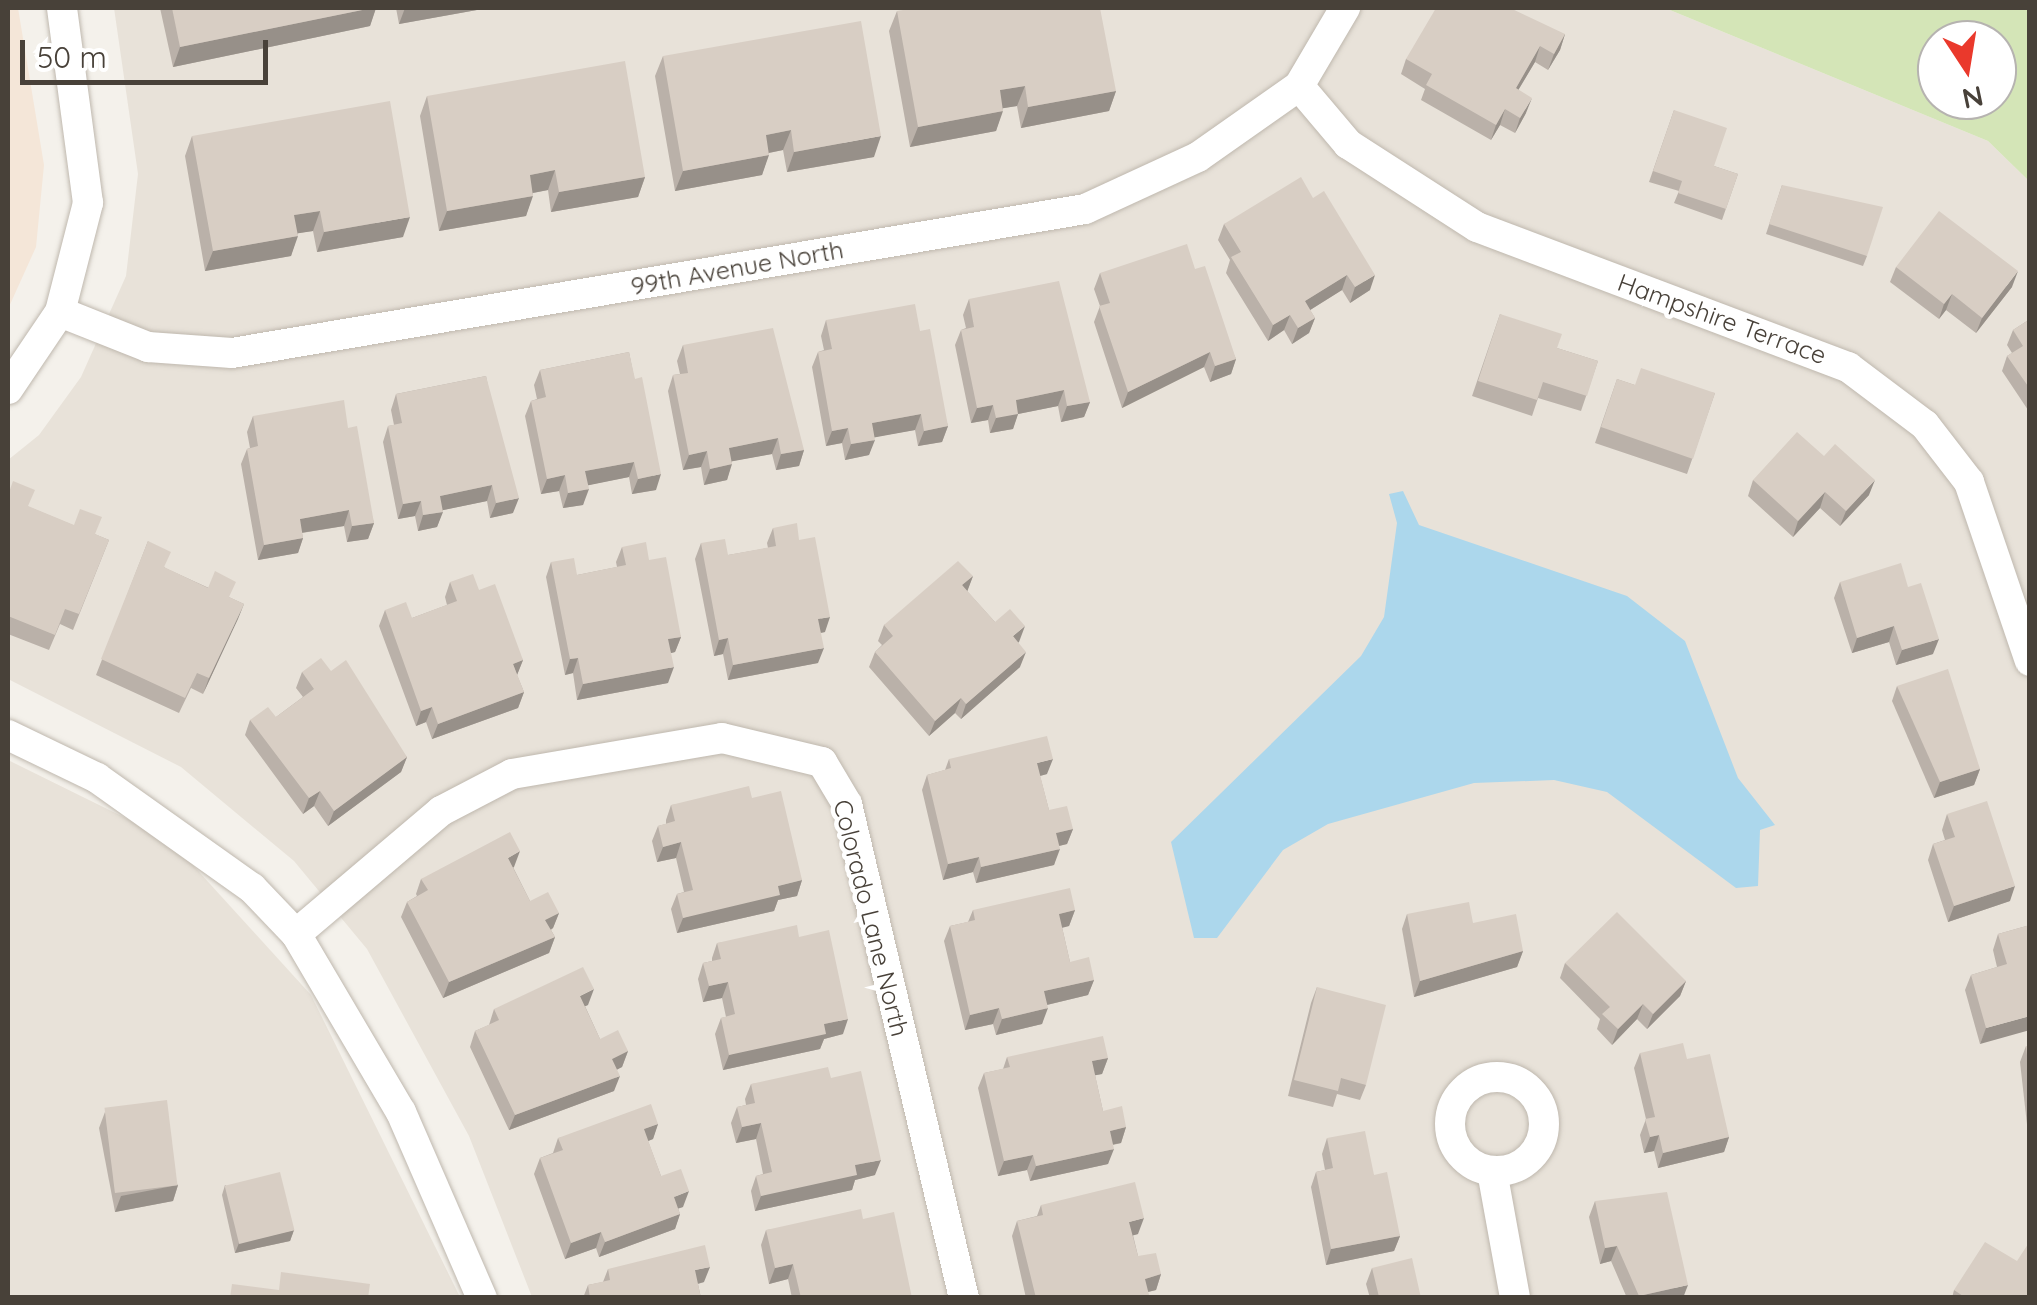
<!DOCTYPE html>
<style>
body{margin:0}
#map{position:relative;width:2037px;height:1305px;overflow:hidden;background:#f4f1eb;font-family:Quicksand,sans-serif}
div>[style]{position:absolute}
.residential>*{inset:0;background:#e8e2d9}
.commercial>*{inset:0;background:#f4e6d8}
.green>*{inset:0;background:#d4e5b7}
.water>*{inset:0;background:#acd7ec}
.roads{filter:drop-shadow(0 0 2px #bfb8ae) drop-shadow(0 0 2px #bfb8ae)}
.street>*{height:30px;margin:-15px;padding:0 15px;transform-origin:15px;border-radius:15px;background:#fff}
.street>.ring{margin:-15px;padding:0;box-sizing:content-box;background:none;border:30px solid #fff;border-radius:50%}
.wall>*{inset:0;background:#bab1a9}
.shaded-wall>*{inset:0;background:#979089}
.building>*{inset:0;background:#d8cec4;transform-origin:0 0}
span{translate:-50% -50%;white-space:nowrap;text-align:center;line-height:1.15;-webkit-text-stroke:9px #fff;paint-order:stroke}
.street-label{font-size:25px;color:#484139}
.frame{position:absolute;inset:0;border:10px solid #484139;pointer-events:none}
.north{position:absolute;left:1917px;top:20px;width:100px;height:100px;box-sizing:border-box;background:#fff;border:2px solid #b6b3b0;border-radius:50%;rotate:168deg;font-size:28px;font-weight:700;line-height:40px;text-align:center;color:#484139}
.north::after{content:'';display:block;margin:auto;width:35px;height:45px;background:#ea392c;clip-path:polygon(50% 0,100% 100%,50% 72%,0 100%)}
.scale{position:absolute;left:20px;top:40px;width:248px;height:45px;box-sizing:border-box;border:5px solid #484139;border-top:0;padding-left:12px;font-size:30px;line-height:35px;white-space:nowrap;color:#484139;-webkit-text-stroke:8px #fff;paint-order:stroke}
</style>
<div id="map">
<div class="residential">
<i style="clip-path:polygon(114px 8px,1665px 8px,1988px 141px,2029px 181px,2029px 1297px,532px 1297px,469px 1136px,367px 949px,294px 861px,181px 767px,8px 679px,8px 460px,39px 435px,81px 377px,126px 276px,138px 174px)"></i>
<i style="clip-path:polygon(8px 760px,170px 840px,311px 995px,460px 1297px,8px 1297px)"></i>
</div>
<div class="commercial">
<i style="clip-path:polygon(8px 8px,18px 8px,44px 165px,36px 247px,8px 309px)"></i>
</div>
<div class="green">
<i style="clip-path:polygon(evenodd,1665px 8px,2029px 8px,2029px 181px,1988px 141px,1665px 8px,1937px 40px,1997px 40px,1997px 100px,1937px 100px,1937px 40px)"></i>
</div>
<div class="water">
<i style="clip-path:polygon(1403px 491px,1419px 525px,1627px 596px,1685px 641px,1738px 778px,1775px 825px,1760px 830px,1758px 886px,1736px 888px,1607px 792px,1554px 780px,1474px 783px,1328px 824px,1283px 850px,1217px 938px,1194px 938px,1171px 842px,1361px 656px,1384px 617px,1397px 523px,1389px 494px)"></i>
</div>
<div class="roads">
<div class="street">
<i style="left:1299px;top:86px;width:76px;rotate:49.8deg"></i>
<i style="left:1348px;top:144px;width:153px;rotate:32.8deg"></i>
<i style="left:1477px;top:227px;width:397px;rotate:20.7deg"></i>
<i style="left:1848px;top:367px;width:96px;rotate:37deg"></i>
<i style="left:1925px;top:425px;width:72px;rotate:52.3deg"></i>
<i style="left:1969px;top:482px;width:189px;rotate:71.2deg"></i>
<i style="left:60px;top:312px;width:95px;rotate:21.7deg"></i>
<i style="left:148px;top:347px;width:84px;rotate:4.1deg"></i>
<i style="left:232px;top:353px;width:865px;rotate:-9.58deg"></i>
<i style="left:1085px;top:209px;width:124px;rotate:-24.7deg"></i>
<i style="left:1198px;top:157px;width:123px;rotate:-35.1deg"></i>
<i style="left:1299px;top:86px;width:91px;rotate:-59.5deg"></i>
<i style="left:8px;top:389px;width:93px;rotate:-56deg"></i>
<i style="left:60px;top:312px;width:113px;rotate:-75.6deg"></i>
<i style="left:88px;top:203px;width:197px;rotate:-97.6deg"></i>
<i style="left:8px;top:735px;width:99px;rotate:25.8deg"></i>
<i style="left:97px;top:778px;width:190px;rotate:35.4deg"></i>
<i style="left:252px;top:888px;width:64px;rotate:46.3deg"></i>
<i style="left:296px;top:934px;width:207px;rotate:59.5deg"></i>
<i style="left:401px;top:1112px;width:203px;rotate:66.5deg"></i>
<i style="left:296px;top:934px;width:190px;rotate:-40.3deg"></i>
<i style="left:441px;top:811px;width:80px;rotate:-27.5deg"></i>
<i style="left:512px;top:774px;width:213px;rotate:-9.7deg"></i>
<i style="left:722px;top:738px;width:103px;rotate:13.5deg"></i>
<i style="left:822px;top:762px;width:49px;rotate:59.2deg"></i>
<i style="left:847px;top:804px;width:508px;rotate:76.68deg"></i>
<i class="ring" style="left:1450px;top:1077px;width:64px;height:64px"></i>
<i style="left:1492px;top:1171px;width:129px;rotate:79.7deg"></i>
</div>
</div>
<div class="wall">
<i style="clip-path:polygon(160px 8px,376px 8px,370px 26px,173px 67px)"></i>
<i style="clip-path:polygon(396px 8px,488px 8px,399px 24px)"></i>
<i style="clip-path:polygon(897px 11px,1116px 91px,1109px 111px,1021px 128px,1017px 106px,1003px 108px,996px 131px,910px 147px,889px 31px)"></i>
<i style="clip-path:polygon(1565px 34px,1560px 50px,1548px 70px,1535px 62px,1518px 90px,1526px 113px,1515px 133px,1500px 125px,1491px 140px,1421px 100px,1425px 89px,1401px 74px,1406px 59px)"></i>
<i style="clip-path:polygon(663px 56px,874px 157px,787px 172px,783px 150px,769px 153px,762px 175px,675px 191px,655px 76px)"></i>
<i style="clip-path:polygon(427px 96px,645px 177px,638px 197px,551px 212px,548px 190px,533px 193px,526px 216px,439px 231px,420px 116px)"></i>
<i style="clip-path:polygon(1674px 110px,1714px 166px,1738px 174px,1722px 220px,1674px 203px,1679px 191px,1649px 182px)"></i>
<i style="clip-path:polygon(192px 136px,403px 237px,317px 252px,313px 231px,298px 233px,291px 256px,205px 271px,185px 156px)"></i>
<i style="clip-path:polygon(1782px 185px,1867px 256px,1863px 266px,1766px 234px)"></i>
<i style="clip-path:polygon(1313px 198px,1370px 290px,1350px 303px,1342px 290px,1310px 310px,1315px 318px,1309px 333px,1292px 344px,1284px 330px,1268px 341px,1226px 273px,1230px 260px,1218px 240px,1224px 224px)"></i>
<i style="clip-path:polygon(1896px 267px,2012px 287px,1976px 333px,1946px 310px,1939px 319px,1890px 282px)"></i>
<i style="clip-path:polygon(1195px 269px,1236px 359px,1231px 374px,1210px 382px,1204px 367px,1122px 408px,1094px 322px,1100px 306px,1094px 289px,1100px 273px)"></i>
<i style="clip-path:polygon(969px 299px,1090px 402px,1084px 417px,1061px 422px,1058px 406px,1018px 414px,1013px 429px,990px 433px,988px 420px,971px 423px,955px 345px,961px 330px,966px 328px,963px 315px)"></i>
<i style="clip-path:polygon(1500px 314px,1557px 348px,1598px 361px,1581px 411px,1538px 398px,1532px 416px,1472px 396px)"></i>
<i style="clip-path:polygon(2030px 319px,2030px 413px,2002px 371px,2007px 356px,2012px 353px,2007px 345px,2013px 330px)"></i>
<i style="clip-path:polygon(826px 320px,920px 331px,948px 426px,942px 442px,918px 446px,915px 430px,874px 437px,869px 455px,845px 460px,842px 443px,826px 446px,812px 367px,818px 352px,824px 350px,821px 336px)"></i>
<i style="clip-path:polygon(683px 345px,804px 450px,799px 466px,776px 470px,772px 454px,732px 461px,727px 480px,704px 485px,701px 467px,683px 470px,668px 391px,673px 375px,680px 374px,677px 361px)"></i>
<i style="clip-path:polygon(629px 352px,656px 490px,632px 494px,629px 477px,588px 485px,583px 505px,563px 508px,559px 491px,541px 494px,525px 416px,531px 401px,537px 399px,534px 385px,540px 370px)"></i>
<i style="clip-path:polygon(486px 376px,513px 513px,490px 518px,487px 501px,443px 510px,437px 527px,418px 531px,415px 516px,398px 519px,383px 442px,388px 426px,394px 425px,391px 410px,396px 394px)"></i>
<i style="clip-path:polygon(1617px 379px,1635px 385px,1715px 393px,1687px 474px,1595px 443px)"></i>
<i style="clip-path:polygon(253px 416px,348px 428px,374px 523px,368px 539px,347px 542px,344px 526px,302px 533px,303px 538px,298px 553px,258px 560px,241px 464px,247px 449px,250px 448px,247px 432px)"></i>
<i style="clip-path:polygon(1753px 480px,1869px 495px,1840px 526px,1820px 508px,1793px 537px,1748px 496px)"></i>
<i style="clip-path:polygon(8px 495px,29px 507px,109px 540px,73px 630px,60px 624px,49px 650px,8px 634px)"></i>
<i style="clip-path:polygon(773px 528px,799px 540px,825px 632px,821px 633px,818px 663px,728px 680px,723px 654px,714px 656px,695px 559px,701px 543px,728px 555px,768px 548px,767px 543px)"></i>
<i style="clip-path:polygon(148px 541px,165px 568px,244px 604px,203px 694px,191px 688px,179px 713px,96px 675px)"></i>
<i style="clip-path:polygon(622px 547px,649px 560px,681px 637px,675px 652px,671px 653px,668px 683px,577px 700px,573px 673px,565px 675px,546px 577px,551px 562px,577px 575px,617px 567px,616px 562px)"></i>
<i style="clip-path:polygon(973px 576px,967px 591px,995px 622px,1018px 643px,1020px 667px,961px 719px,955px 713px,929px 736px,869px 667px,875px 652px,882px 645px,878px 641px,884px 625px)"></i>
<i style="clip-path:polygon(450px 582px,479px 590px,523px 660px,517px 675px,524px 692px,518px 708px,432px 739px,426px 722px,416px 726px,379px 626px,385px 610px,412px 618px,447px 605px,445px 597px)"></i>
<i style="clip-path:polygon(1840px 582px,1908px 587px,1933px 654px,1896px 665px,1889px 642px,1852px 653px,1834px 598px)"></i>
<i style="clip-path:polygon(331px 671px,407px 757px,401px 772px,328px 826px,314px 806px,303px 814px,245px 735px,250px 720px,276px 717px,303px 697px,296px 688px,302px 672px)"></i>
<i style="clip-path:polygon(1897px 686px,1980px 769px,1974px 785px,1934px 798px,1892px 701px)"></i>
<i style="clip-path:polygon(949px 759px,1047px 774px,1040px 776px,1049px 810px,1073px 829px,1067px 844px,1059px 846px,1054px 865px,976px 883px,973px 872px,943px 880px,922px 790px,927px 775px,945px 770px)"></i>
<i style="clip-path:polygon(752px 798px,802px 880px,797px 896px,778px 900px,774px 911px,677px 933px,671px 909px,677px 894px,684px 892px,676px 858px,657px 862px,652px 841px,658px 826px,666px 824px,666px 820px,671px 805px)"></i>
<i style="clip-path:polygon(1947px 814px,2010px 901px,1948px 922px,1928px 860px,1933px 844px,1945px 840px,1942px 830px)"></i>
<i style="clip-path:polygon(513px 867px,530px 901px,559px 913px,553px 928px,551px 930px,555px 937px,549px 953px,443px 998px,401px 917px,407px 902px,417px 896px,416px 894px,421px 879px,514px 867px)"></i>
<i style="clip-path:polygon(973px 910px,1075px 910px,1069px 926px,1062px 927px,1070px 962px,1094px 980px,1088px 995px,1047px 1005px,1042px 1024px,996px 1035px,993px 1024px,965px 1030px,944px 941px,950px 926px,968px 922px)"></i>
<i style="clip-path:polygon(1407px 914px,1523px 951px,1517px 967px,1414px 997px,1402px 929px)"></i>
<i style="clip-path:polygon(2030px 925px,1980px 1044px,1965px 990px,1971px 975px,1997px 967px,1993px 950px,1998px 934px)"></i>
<i style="clip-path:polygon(799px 937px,843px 1034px,824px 1039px,820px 1049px,723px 1070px,715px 1034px,721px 1018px,726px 1017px,722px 998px,703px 1002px,698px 979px,703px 963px,712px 961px,712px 958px,717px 943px)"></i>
<i style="clip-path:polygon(1565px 963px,1686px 981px,1680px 996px,1647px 1029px,1637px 1019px,1612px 1045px,1597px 1029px,1600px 1019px,1560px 978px)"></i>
<i style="clip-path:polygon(1317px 987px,1366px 1085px,1360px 1100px,1337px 1094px,1333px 1107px,1288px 1096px,1311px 1003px)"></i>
<i style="clip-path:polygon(588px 1005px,585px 1006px,600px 1039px,628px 1051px,622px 1067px,617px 1069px,614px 1091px,509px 1130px,470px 1047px,475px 1031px,489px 1025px,494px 1009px)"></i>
<i style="clip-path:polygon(2026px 1046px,2030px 1046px,2030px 1151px,2020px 1062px)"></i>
<i style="clip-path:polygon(1640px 1053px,1687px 1059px,1729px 1137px,1724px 1152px,1658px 1168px,1654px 1151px,1644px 1153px,1640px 1135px,1646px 1119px,1634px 1068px)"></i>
<i style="clip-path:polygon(1007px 1057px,1108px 1058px,1102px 1074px,1095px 1075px,1103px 1111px,1126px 1127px,1121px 1143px,1113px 1145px,1108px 1164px,1030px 1181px,1027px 1170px,998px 1176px,978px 1088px,984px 1073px,1003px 1069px)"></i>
<i style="clip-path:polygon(831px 1078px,875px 1175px,855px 1180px,852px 1190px,755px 1211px,751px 1191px,756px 1176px,763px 1174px,756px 1139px,736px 1143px,731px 1123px,737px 1107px,746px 1105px,745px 1099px,751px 1084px)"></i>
<i style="clip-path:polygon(105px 1112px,178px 1185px,173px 1201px,115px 1212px,99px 1128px)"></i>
<i style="clip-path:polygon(658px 1124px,653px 1139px,648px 1141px,661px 1176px,683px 1207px,678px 1208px,680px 1214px,675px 1229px,599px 1257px,596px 1248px,565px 1259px,534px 1174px,540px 1158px,553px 1153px,558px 1138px)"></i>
<i style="clip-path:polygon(1327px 1138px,1374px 1175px,1400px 1236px,1394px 1251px,1326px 1265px,1311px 1187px,1316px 1172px,1325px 1170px,1322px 1154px)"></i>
<i style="clip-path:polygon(225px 1185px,294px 1230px,290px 1241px,235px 1253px,222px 1195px)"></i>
<i style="clip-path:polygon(1595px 1201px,1683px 1298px,1627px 1298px,1611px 1261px,1600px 1264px,1589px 1217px)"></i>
<i style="clip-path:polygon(1041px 1205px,1138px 1234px,1133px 1235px,1138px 1256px,1161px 1274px,1156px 1290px,1148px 1292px,1148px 1298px,1026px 1298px,1012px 1236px,1017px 1221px,1037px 1216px)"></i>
<i style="clip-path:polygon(863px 1219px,912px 1298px,792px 1298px,788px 1279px,769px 1284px,761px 1245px,766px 1230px)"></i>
<i style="clip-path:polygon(1372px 1268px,1421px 1298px,1370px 1298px,1366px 1284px)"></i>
<i style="clip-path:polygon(608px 1269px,704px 1282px,698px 1284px,701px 1298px,583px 1298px,588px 1285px,603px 1282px)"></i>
<i style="clip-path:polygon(1954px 1290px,2030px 1298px,1952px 1298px)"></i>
</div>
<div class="shaded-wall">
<i style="clip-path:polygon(372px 8px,376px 8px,370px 26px,173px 67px,180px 47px)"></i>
<i style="clip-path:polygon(405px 8px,488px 8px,399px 24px)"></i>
<i style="clip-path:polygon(1565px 34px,1560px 50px,1548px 70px,1554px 54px)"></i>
<i style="clip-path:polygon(1540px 46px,1535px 62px,1510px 104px,1516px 88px)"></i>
<i style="clip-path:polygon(1025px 86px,1017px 106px,992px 110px,1000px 90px)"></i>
<i style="clip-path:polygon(1116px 91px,1109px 111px,1021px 128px,1028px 107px)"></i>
<i style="clip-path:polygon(1532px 98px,1526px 113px,1515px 133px,1520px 118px)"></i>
<i style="clip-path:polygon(1505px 109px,1500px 125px,1491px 140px,1496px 125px)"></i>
<i style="clip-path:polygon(1003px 111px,996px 131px,910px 147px,918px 127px)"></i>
<i style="clip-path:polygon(791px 130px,783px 150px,758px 155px,766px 135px)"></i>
<i style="clip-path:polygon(881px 136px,874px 157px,787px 172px,794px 152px)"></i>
<i style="clip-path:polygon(769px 155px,762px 175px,675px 191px,683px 171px)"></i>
<i style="clip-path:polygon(555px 170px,548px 190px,522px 195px,530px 175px)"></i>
<i style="clip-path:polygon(645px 177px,638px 197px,551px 212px,559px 192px)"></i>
<i style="clip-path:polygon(533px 196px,526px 216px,439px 231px,447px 211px)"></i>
<i style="clip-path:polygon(320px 211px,313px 231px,287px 235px,294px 215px)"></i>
<i style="clip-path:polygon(410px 217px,403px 237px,317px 252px,324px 232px)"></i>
<i style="clip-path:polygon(298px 236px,291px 256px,205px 271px,213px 251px)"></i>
<i style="clip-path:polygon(2018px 271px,2012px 287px,1976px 333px,1982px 318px)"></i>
<i style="clip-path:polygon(1347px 275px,1342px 290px,1299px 317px,1305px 301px)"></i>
<i style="clip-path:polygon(1375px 275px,1370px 290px,1350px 303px,1355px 287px)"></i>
<i style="clip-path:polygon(1952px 294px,1946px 310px,1939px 319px,1944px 304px)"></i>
<i style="clip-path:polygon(1290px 315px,1284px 330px,1268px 341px,1273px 325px)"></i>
<i style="clip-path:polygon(1315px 318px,1309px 333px,1292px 344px,1298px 328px)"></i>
<i style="clip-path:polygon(1210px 352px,1204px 367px,1122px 408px,1128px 392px)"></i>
<i style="clip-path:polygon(1236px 359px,1231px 374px,1210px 382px,1215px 366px)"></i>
<i style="clip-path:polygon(1064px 390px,1058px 406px,1018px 414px,1013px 429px,990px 433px,996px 418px,1016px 400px)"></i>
<i style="clip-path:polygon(1090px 402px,1084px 417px,1061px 422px,1067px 406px)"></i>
<i style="clip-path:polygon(993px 405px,988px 420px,971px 423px,977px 408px)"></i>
<i style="clip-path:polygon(921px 414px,915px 430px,866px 439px,872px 423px)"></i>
<i style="clip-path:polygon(948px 426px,942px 442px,918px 446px,924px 431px)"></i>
<i style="clip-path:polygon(848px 428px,842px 443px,826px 446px,832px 431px)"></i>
<i style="clip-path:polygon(778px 438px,772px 454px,723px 463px,729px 448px)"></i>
<i style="clip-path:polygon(875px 440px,869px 455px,845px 460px,851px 444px)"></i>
<i style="clip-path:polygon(804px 450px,799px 466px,776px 470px,781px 454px)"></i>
<i style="clip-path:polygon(707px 451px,701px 467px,683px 470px,689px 455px)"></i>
<i style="clip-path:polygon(634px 462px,629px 477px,580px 487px,585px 471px)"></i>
<i style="clip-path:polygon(732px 464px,727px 480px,704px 485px,710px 469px)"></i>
<i style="clip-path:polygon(661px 474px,656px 490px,632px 494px,638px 479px)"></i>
<i style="clip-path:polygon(565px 475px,559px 491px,541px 494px,547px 479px)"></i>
<i style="clip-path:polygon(1875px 480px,1869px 495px,1840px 526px,1846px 511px)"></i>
<i style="clip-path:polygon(492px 485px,487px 501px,434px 512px,440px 496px)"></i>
<i style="clip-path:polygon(589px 489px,583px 505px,563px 508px,568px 493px)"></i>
<i style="clip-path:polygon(1825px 492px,1820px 508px,1793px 537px,1798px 521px)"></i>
<i style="clip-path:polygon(519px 498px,513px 513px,490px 518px,496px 503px)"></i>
<i style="clip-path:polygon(421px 501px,415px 516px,398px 519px,403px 504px)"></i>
<i style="clip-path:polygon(349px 510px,344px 526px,294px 534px,300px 519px)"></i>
<i style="clip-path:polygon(443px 512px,437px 527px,418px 531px,423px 515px)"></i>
<i style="clip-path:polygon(374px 523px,368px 539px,347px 542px,352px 526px)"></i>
<i style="clip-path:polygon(303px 538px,298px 553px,258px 560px,264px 545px)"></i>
<i style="clip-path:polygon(973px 576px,967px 592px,962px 585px)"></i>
<i style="clip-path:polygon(244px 604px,238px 619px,203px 694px,209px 678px)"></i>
<i style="clip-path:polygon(830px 617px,825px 632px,813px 634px,818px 619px)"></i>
<i style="clip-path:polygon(1025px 626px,1019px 642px,1007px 652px,1013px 636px)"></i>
<i style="clip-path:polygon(1894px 626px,1889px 642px,1852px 653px,1857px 638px)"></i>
<i style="clip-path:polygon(681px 637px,675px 652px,663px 655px,668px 639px)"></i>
<i style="clip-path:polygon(728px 638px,723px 654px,714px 656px,719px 640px)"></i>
<i style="clip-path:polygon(1939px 639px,1933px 654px,1896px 665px,1902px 650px)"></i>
<i style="clip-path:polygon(824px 648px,818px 663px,728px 680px,733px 665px)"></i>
<i style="clip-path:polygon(1026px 652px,1020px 667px,961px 719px,966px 704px)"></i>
<i style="clip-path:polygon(578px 658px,573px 673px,565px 675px,570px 659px)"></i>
<i style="clip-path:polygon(523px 660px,517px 675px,513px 664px)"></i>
<i style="clip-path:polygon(674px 667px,668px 683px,577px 700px,583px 684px)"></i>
<i style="clip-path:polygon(524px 692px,518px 708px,432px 739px,438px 724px)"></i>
<i style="clip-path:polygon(961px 698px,955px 713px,929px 736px,935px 721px)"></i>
<i style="clip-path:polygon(432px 707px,426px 722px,416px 726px,421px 711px)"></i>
<i style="clip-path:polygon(407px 757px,401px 772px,328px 826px,334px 811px)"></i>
<i style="clip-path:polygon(1053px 759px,1047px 774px,1032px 778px,1037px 763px)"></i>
<i style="clip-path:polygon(1980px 769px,1974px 785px,1934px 798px,1940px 782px)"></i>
<i style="clip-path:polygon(320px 791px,314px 806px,303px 814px,309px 798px)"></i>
<i style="clip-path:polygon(1073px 829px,1067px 844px,1050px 848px,1056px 833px)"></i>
<i style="clip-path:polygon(681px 842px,676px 858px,657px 862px,663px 847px)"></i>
<i style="clip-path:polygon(1060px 849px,1054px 865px,976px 883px,981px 867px)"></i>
<i style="clip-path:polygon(520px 851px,514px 867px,502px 873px,508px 858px)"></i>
<i style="clip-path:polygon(979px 857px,973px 872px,943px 880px,948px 864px)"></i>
<i style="clip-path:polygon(802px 880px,797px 896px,778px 900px,774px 911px,677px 933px,683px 918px,778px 886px)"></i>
<i style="clip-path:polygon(2015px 886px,2010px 901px,1948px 922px,1954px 906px)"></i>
<i style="clip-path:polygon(1075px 910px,1069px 926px,1054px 930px,1059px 914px)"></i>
<i style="clip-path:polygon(559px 913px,553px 928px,540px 935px,545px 920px)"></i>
<i style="clip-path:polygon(555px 937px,549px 953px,443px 998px,449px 982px)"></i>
<i style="clip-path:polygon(1523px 951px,1517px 967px,1414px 997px,1420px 981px)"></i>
<i style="clip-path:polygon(1094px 980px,1088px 995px,1038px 1007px,1044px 991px)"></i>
<i style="clip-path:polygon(1686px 981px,1680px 996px,1647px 1029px,1653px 1014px)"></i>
<i style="clip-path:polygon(728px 982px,722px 998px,703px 1002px,709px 986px)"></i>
<i style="clip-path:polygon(594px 989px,588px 1005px,574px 1011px,580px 996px)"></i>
<i style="clip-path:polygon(1643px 1004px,1637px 1019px,1612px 1045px,1618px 1029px)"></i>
<i style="clip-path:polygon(999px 1008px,993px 1024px,965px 1030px,970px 1015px)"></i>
<i style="clip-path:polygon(1048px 1008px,1042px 1024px,996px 1035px,1002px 1019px)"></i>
<i style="clip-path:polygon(2030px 1016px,2030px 1030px,1980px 1044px,1986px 1028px)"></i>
<i style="clip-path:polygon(848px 1019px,843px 1034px,824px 1039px,820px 1049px,723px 1070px,729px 1055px,824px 1024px)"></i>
<i style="clip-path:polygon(628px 1051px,622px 1067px,607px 1075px,612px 1059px)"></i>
<i style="clip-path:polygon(1108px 1058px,1102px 1074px,1086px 1077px,1092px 1061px)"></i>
<i style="clip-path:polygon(620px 1076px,614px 1091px,509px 1130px,515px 1115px)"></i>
<i style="clip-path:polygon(761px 1123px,756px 1139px,736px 1143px,742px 1127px)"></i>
<i style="clip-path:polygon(658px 1124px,653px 1139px,638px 1145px,644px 1129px)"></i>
<i style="clip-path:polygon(1126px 1127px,1121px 1143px,1104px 1146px,1110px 1131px)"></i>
<i style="clip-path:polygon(1659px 1135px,1654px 1151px,1644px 1153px,1650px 1137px)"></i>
<i style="clip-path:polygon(1729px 1137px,1724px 1152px,1658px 1168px,1663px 1153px)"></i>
<i style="clip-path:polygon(1114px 1149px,1108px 1164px,1030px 1181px,1036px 1166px)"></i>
<i style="clip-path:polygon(1033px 1155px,1027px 1170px,998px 1176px,1004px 1161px)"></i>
<i style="clip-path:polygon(881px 1160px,875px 1175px,855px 1180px,852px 1190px,755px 1211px,761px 1196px,855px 1165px)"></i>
<i style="clip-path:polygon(178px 1185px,173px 1201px,115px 1212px,121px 1196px)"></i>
<i style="clip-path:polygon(689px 1191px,683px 1207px,668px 1212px,674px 1197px)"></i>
<i style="clip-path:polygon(680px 1214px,675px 1229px,599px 1257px,605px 1242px)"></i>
<i style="clip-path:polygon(1144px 1218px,1138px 1234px,1124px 1238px,1129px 1222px)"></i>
<i style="clip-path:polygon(294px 1230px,290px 1241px,235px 1253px,239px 1243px)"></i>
<i style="clip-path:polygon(601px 1232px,596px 1248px,565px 1259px,571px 1243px)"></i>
<i style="clip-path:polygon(1400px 1236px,1394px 1251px,1326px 1265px,1331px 1249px)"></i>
<i style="clip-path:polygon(1617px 1246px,1611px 1261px,1600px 1264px,1605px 1248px)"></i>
<i style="clip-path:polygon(793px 1264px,788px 1279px,769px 1284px,775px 1268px)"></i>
<i style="clip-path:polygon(710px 1267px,704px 1282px,689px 1286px,695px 1270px)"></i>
<i style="clip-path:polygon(1161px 1274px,1156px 1290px,1139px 1294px,1145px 1279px)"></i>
<i style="clip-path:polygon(1688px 1285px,1683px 1298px,1639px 1298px,1639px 1296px)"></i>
</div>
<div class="building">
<i style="clip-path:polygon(172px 8px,372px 8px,180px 47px)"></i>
<i style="clip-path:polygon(915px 8px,1100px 8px,1116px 91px,1028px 107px,1025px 86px,1000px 90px,1003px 111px,918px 127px,897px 11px)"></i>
<i style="clip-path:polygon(1436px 8px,1510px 8px,1565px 34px,1554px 54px,1540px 46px,1516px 88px,1532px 98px,1520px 118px,1505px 109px,1496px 125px,1426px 85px,1432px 74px,1406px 59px)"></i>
<i style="clip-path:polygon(861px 21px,881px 136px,794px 152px,791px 130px,766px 135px,769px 155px,683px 171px,663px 56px)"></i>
<i style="clip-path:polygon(625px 61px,645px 177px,559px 192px,555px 170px,530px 175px,533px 196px,447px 211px,427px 96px)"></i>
<i style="clip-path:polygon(390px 101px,410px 217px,324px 232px,320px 211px,294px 215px,298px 236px,213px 251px,192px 136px)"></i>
<i style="clip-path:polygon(1674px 110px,1727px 128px,1714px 166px,1738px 174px,1726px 209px,1678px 193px,1682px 181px,1653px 171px)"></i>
<i style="clip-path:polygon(1301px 177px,1313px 198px,1324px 191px,1375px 275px,1355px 287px,1347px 275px,1305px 301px,1315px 318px,1298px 328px,1290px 315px,1273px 325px,1231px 257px,1241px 252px,1224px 224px)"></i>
<i style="clip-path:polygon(1782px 185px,1883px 207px,1867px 256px,1769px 224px)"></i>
<i style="clip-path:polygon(1939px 211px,2018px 271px,1982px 318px,1952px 294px,1944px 304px,1896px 267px)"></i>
<i style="clip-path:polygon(1187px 244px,1195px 269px,1205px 266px,1236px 359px,1215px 366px,1210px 352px,1128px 392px,1099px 306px,1110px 303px,1100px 273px)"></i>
<i style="clip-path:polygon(1059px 281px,1090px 402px,1067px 406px,1064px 390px,1016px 400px,1018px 414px,996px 418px,993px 405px,977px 408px,961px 330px,974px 327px,969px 299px)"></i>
<i style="clip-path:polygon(915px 304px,920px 331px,930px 329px,948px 426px,924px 431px,921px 414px,872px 423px,875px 440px,851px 444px,848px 428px,832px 431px,818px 352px,832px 349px,826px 320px)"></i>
<i style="clip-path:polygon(1500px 314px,1562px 334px,1557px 348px,1598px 361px,1587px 396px,1543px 382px,1537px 400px,1478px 381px)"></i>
<i style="clip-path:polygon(2030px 319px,2030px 389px,2007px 356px,2023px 346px,2013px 330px)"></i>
<i style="clip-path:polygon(773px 328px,804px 450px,781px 454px,778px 438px,729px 448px,732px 464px,710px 469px,707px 451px,689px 455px,673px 375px,688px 373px,683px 345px)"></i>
<i style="clip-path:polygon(629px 352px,635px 379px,642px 377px,661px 474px,638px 479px,634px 462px,585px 471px,589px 489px,568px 493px,565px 475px,547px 479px,531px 401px,546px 397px,540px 370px)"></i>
<i style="clip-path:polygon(1641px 368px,1715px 393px,1693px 459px,1601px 427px,1617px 379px,1635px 385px)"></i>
<i style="clip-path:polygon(486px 376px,519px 498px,496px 503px,492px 485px,440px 496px,443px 512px,423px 515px,421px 501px,403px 504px,388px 426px,402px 423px,396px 394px)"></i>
<i style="clip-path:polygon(344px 400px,348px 428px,357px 426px,374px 523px,352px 526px,349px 510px,300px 519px,303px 538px,264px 545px,247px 449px,258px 446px,253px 416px)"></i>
<i style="clip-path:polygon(1797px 432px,1824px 456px,1835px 444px,1875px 480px,1846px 511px,1825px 492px,1798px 521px,1753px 480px)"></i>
<i style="clip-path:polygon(13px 481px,35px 490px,28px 506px,74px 525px,80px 509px,102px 517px,95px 534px,109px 540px,79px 614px,65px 609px,55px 635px,8px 616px,8px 495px)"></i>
<i style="clip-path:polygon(797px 523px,799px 540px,815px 537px,830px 617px,818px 619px,824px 648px,733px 665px,728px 638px,719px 640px,701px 543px,725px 539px,728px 555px,776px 546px,773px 528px)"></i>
<i style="clip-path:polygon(148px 541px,171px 552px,164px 567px,208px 588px,215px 571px,236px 582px,229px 597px,244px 604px,209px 678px,197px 673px,185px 698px,101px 659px)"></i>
<i style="clip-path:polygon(646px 542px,649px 560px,666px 557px,681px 637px,668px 639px,674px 667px,583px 684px,578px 658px,570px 659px,551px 562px,574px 558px,577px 575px,626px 565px,622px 547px)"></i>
<i style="clip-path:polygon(958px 561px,973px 576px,962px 585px,995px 622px,1010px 609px,1025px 626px,1013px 636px,1026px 652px,966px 704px,961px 698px,935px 721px,875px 652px,893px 636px,884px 625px)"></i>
<i style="clip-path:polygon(1901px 563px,1908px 587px,1921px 583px,1939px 639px,1902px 650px,1894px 626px,1857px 638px,1840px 582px)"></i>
<i style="clip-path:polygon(473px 574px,479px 590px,495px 584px,523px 660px,513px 664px,524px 692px,438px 724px,432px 707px,421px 711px,385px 610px,406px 602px,412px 618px,457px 601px,450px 582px)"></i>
<i style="clip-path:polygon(321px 658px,331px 671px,346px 660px,407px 757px,334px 811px,320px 791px,309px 798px,250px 720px,268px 707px,276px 717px,314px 689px,302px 672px)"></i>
<i style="clip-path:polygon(1948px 669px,1980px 769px,1940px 782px,1897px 686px)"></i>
<i style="clip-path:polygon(1047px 736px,1053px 759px,1037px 763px,1049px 810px,1067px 806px,1073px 829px,1056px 833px,1060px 849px,981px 867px,979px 857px,948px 864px,927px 775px,951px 768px,949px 759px)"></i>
<i style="clip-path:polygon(749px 786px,752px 798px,781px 791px,802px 880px,778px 886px,780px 895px,683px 918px,677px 894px,693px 890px,681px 842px,663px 847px,658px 826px,675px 821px,671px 805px)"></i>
<i style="clip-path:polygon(1987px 801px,2015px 886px,1954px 906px,1933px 844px,1955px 837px,1947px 814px)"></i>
<i style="clip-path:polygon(510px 832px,520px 851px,508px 858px,530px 901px,548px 892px,559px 913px,545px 920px,555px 937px,449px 982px,407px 902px,428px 890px,421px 879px)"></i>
<i style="clip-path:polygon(1070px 888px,1075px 910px,1059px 914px,1070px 962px,1089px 957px,1094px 980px,1044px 991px,1048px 1008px,1002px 1019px,999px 1008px,970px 1015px,950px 926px,975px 920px,973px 910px)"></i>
<i style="clip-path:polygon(1469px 902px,1473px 923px,1516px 914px,1523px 951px,1420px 981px,1407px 914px)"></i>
<i style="clip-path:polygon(1617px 912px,1686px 981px,1653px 1014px,1643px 1004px,1618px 1029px,1602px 1014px,1610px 1007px,1565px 963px)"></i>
<i style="clip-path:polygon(797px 925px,799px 937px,829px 930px,848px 1019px,824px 1024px,826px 1034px,729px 1055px,721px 1018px,735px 1014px,728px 982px,709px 986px,703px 963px,721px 959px,717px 943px)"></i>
<i style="clip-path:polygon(2030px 925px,2030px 1016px,1986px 1028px,1971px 975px,2007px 964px,1998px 934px)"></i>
<i style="clip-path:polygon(583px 967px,594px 989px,580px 996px,600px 1039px,618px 1030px,628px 1051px,612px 1059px,620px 1076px,515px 1115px,475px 1031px,499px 1020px,494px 1009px)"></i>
<i style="clip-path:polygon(1317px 987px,1386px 1005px,1366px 1085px,1341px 1078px,1338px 1091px,1294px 1080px)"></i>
<i style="clip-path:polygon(1103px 1036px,1108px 1058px,1092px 1061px,1103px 1111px,1122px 1106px,1126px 1127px,1110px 1131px,1114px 1149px,1036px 1166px,1033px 1155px,1004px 1161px,984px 1073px,1010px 1067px,1007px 1057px)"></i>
<i style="clip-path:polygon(1683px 1043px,1687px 1059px,1710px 1054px,1729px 1137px,1663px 1153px,1659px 1135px,1650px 1137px,1645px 1119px,1655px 1117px,1640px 1053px)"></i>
<i style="clip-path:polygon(2026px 1046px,2030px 1046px,2030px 1082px)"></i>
<i style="clip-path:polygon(828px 1067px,831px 1078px,861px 1071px,881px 1160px,855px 1165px,857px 1175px,761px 1196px,756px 1176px,772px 1172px,761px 1123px,742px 1127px,737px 1107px,755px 1103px,751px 1084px)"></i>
<i style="left:167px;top:1100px;width:86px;height:63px;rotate:83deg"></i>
<i style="clip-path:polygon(651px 1104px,658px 1124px,644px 1129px,661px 1176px,681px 1169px,689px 1191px,674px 1197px,680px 1214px,605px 1242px,601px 1232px,571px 1243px,540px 1158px,563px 1150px,558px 1138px)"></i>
<i style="clip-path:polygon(1365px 1131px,1374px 1175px,1387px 1172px,1400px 1236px,1331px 1249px,1316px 1172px,1333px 1168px,1327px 1138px)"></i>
<i style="left:280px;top:1172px;width:60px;height:57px;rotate:76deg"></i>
<i style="clip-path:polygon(1135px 1182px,1144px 1218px,1129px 1222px,1138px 1256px,1156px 1253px,1161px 1274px,1145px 1279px,1149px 1295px,1137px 1298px,1036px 1298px,1017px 1221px,1043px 1215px,1041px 1205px)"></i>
<i style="clip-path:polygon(1667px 1192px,1688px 1285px,1639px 1296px,1617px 1246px,1605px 1248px,1595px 1201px)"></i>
<i style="clip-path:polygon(861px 1209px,863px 1219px,894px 1212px,912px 1298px,801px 1298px,793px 1264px,775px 1268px,766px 1230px)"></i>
<i style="clip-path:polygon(2030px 1241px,2030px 1298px,1966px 1298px,1954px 1290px,1985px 1242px,2017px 1261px)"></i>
<i style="clip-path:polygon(705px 1245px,710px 1267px,695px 1270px,701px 1298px,590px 1298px,588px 1285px,610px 1280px,608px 1269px)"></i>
<i style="clip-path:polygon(1412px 1258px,1421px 1298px,1374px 1298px,1379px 1297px,1372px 1268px)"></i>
<i style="clip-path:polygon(281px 1272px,370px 1284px,368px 1298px,230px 1298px,232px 1284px,279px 1290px)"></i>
</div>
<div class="street-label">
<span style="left:737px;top:268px;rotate:-10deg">99th Avenue North</span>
<span style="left:1722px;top:319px;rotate:20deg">Hampshire Terrace</span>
<span style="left:871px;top:918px;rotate:76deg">Colorado Lane North</span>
</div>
<div class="frame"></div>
<div class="north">N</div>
<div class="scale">50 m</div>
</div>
